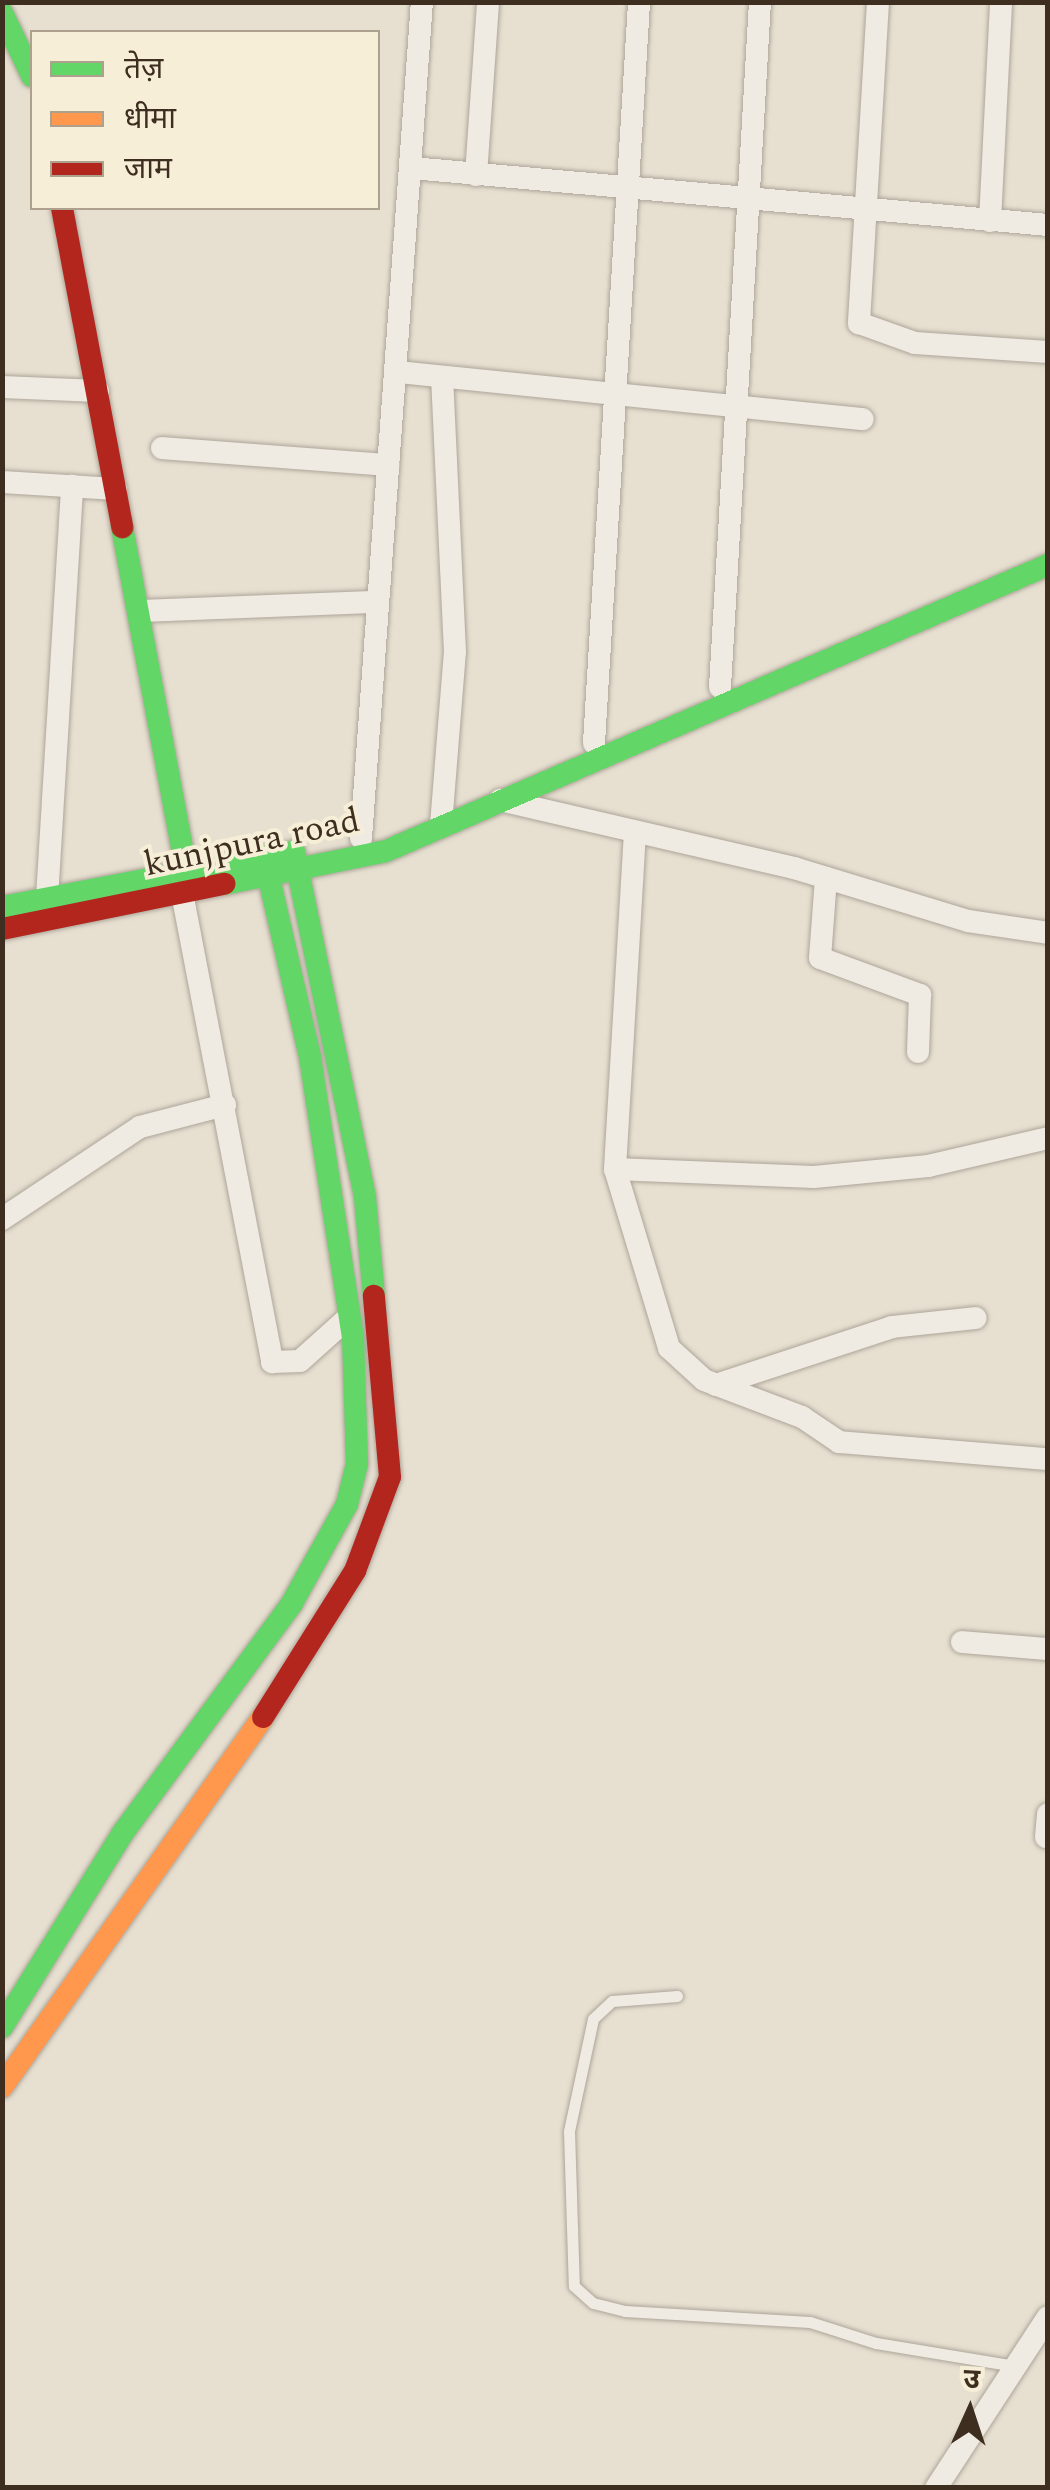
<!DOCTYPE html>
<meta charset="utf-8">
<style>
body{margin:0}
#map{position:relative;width:1050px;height:2490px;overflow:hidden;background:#e7e0d1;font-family:Spectral,"Noto Sans Devanagari",serif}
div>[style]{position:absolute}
.roads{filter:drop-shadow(0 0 2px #ada599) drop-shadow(0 0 2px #ada599)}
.lane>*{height:11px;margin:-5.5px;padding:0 5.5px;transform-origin:5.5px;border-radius:5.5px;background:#efebe3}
.street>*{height:22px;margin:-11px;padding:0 11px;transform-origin:11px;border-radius:11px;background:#efebe3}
.fast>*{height:22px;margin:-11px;padding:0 11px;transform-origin:11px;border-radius:11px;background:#63d668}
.slow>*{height:22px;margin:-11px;padding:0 11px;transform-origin:11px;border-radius:11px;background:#ff974d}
.jam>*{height:22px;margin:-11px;padding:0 11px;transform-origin:11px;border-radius:11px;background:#b3261e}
span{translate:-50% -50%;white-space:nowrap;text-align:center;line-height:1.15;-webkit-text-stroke:8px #f7eed8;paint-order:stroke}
.street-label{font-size:35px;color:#3d2e20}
.frame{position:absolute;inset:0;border:5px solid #3d2e20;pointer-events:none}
.legend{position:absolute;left:30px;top:30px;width:350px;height:180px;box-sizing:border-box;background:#f7eed8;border:2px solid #ada18e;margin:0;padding:12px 18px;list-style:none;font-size:30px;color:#3d2e20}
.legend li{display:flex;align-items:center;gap:20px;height:50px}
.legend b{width:50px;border:2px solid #ada18e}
.north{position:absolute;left:920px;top:2360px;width:100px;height:100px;-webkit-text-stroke:8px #f7eed8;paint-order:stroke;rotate:3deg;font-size:28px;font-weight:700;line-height:40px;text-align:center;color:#3d2e20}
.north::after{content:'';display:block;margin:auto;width:35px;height:45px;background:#3d2e20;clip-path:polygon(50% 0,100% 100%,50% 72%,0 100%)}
</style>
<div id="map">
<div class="roads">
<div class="lane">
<i style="left:677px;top:1996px;width:65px;rotate:175.6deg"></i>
<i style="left:612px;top:2001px;width:26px;rotate:137deg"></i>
<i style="left:593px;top:2019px;width:115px;rotate:102.1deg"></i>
<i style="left:569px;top:2131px;width:155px;rotate:88.2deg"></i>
<i style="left:574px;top:2286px;width:25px;rotate:42deg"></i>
<i style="left:593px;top:2303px;width:33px;rotate:14deg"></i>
<i style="left:625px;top:2311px;width:185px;rotate:3.4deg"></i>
<i style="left:810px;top:2322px;width:69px;rotate:17.7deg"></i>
<i style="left:876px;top:2343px;width:141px;rotate:9.4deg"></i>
</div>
<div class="street">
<i style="left:878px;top:2px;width:322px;rotate:93.4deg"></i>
<i style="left:859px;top:323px;width:59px;rotate:19.7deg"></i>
<i style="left:915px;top:343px;width:133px;rotate:3.9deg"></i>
<i style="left:412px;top:168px;width:639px;rotate:5.12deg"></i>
<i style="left:476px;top:175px;width:173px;rotate:-86deg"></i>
<i style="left:990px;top:221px;width:219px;rotate:-87.1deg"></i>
<i style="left:398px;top:372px;width:467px;rotate:5.8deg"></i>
<i style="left:2px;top:387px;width:96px;rotate:2.4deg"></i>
<i style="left:162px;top:448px;width:227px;rotate:4.3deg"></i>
<i style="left:2px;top:482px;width:114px;rotate:3.5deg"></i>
<i style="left:139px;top:611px;width:235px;rotate:-2.2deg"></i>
<i style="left:720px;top:687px;width:686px;rotate:-86.66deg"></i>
<i style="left:594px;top:743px;width:742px;rotate:-86.52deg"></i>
<i style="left:500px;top:800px;width:302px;rotate:13deg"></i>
<i style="left:794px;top:868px;width:182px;rotate:16.9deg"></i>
<i style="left:968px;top:921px;width:81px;rotate:8.5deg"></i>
<i style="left:441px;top:825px;width:174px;rotate:-85.4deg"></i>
<i style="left:455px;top:652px;width:273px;rotate:-92.7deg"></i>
<i style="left:635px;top:832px;width:338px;rotate:93.4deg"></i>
<i style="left:615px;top:1169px;width:187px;rotate:73.2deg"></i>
<i style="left:669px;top:1348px;width:47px;rotate:42.4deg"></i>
<i style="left:704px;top:1380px;width:105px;rotate:20.7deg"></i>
<i style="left:802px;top:1417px;width:45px;rotate:34deg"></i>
<i style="left:839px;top:1442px;width:210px;rotate:4.7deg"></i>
<i style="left:361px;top:838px;width:838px;rotate:-85.83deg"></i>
<i style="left:826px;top:878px;width:80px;rotate:94.3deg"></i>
<i style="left:820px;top:958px;width:107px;rotate:20.3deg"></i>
<i style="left:920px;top:995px;width:57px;rotate:92deg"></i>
<i style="left:182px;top:893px;width:478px;rotate:79.1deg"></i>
<i style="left:272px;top:1362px;width:28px;rotate:-2deg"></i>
<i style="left:300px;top:1361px;width:64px;rotate:-41.9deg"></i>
<i style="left:47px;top:898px;width:413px;rotate:-86.5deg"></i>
<i style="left:615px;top:1169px;width:199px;rotate:2.3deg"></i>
<i style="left:814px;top:1177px;width:115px;rotate:-5.5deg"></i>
<i style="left:928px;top:1166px;width:123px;rotate:-13.1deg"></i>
<i style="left:2px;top:1219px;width:166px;rotate:-33.7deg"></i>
<i style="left:140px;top:1127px;width:88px;rotate:-14.5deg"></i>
<i style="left:716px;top:1385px;width:185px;rotate:-18.2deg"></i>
<i style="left:892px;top:1327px;width:84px;rotate:-6.1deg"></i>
<i style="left:962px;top:1642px;width:86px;rotate:4.7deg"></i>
<i style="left:1046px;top:1837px;width:23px;rotate:-85deg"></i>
<i style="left:936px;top:2488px;width:204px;rotate:-56.8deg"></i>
</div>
<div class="fast">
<i style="left:2px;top:13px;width:70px;rotate:64.5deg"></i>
<i style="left:122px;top:527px;width:349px;rotate:79.4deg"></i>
<i style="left:294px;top:851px;width:354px;rotate:78.4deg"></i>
<i style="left:365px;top:1198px;width:98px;rotate:84.8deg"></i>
<i style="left:224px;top:884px;width:165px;rotate:-11.5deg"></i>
<i style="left:386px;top:851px;width:721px;rotate:-23.37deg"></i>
<i style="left:2px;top:907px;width:287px;rotate:-10.8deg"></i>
<i style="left:2px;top:2027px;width:227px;rotate:-58.1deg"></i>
<i style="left:122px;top:1834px;width:287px;rotate:-53.6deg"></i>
<i style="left:292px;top:1603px;width:113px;rotate:-60.9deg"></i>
<i style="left:347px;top:1504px;width:41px;rotate:-76deg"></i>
<i style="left:357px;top:1464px;width:126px;rotate:-91.8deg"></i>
<i style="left:353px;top:1338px;width:284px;rotate:-98.7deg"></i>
<i style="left:310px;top:1057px;width:206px;rotate:-102.9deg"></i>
</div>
<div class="slow">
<i style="left:2px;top:2087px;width:453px;rotate:-54.8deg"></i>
</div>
<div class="jam">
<i style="left:62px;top:208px;width:325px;rotate:79.3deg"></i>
<i style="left:2px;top:929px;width:227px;rotate:-11.5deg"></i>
<i style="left:263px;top:1717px;width:173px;rotate:-57.8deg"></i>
<i style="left:355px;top:1571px;width:100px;rotate:-69.6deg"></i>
<i style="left:390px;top:1477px;width:182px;rotate:-95.1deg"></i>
</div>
</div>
<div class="street-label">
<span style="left:252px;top:843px;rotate:-12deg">kunjpura road</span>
</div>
<div class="frame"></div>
<ul class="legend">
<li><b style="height:12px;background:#63d668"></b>तेज़</li>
<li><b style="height:12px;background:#ff974d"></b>धीमा</li>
<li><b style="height:12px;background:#b3261e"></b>जाम</li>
</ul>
<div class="north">उ</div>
</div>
